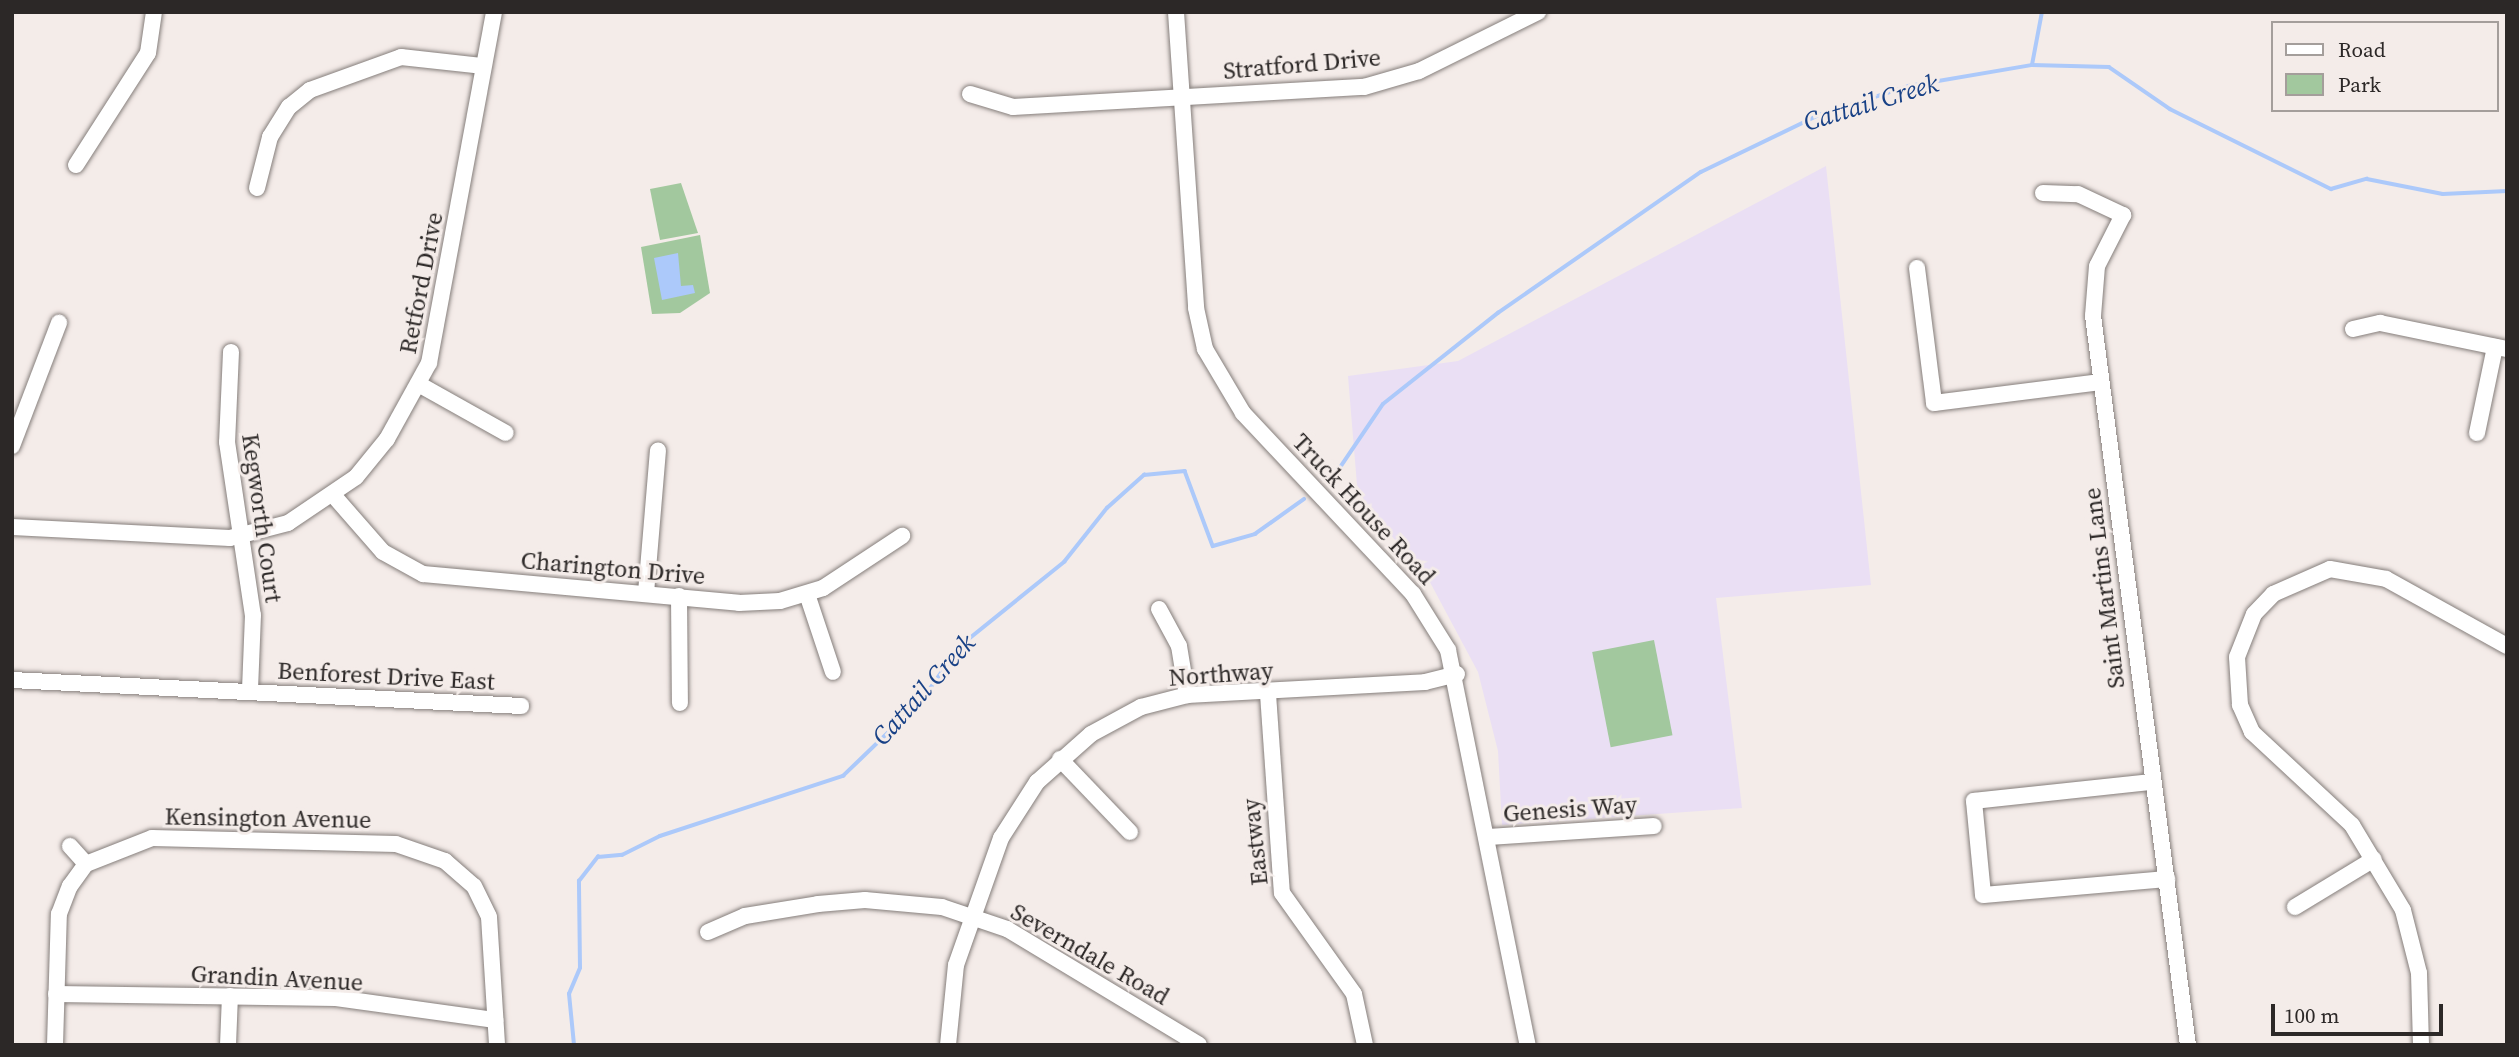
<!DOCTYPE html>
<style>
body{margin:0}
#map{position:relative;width:2519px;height:1057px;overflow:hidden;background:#f4ece9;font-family:"Source Serif 4",serif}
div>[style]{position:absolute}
.education>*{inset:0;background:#eadff4}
.green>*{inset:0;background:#a2c89e;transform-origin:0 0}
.water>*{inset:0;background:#acc9fa}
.stream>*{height:3.5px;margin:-1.75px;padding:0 1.75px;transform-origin:1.75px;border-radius:1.75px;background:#acc9fa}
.roads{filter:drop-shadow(0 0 2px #857e7b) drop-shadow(0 0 2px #857e7b)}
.minor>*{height:16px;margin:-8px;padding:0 8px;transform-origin:8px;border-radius:8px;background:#fff}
span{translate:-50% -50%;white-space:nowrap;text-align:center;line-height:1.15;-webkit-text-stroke:6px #f4ece9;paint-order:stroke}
.street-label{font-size:24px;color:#2c2827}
.water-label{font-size:26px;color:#184186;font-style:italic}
.frame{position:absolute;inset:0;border:14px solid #2c2827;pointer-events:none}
.legend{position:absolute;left:2271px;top:21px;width:228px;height:91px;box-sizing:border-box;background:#f4ece9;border:2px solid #a49e9b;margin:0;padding:9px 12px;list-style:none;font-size:21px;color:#2c2827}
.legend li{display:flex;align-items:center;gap:14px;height:35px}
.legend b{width:35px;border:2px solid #a49e9b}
.scale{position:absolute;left:2271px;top:1004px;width:172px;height:32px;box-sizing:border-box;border:4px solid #2c2827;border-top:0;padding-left:9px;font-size:21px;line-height:24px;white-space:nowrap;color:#2c2827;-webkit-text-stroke:5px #f4ece9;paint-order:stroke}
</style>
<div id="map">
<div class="education">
<i style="clip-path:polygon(1826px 166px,1871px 585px,1716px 598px,1742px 808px,1502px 825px,1498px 751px,1478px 672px,1424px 571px,1370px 513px,1357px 485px,1348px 376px,1458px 361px)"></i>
</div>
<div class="green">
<i style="clip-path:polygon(681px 183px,698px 233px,660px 240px,650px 189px)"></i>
<i style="clip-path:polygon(700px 235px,710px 293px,680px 313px,652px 314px,641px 247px)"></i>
<i style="left:1654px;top:640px;width:97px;height:63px;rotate:79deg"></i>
</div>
<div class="water">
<i style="clip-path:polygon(678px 253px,681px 286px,693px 285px,695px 293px,662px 300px,654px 258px)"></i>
</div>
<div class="stream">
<i style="left:1778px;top:12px;width:46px"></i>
<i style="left:2032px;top:65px;width:54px;rotate:-79.3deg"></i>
<i style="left:1324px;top:479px;width:18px;rotate:-34deg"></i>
<i style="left:1339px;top:469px;width:78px;rotate:-55.9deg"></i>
<i style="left:1383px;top:404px;width:147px;rotate:-38.4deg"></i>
<i style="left:1498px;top:313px;width:247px;rotate:-34.8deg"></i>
<i style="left:1701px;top:172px;width:131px;rotate:-25.8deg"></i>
<i style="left:1819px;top:115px;width:95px;rotate:-17.9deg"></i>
<i style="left:1909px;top:86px;width:125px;rotate:-9.7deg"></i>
<i style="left:2032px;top:65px;width:77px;rotate:1.5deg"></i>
<i style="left:2109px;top:67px;width:74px;rotate:34.5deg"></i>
<i style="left:2170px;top:109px;width:180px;rotate:26.4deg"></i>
<i style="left:2331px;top:189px;width:37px;rotate:-16deg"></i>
<i style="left:2367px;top:179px;width:77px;rotate:11.2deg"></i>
<i style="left:2443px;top:194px;width:64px;rotate:-2.7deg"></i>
<i style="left:574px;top:1045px;width:51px;rotate:-95.6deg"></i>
<i style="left:569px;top:994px;width:28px;rotate:-67deg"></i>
<i style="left:580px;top:968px;width:87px;rotate:-90.7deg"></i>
<i style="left:579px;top:881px;width:31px;rotate:-52deg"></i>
<i style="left:598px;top:857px;width:24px;rotate:-5deg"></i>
<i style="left:622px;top:855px;width:42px;rotate:-26.6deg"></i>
<i style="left:660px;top:836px;width:193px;rotate:-18.2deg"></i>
<i style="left:843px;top:776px;width:110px;rotate:-43.9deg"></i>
<i style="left:922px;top:700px;width:66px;rotate:-54.9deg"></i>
<i style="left:960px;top:646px;width:134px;rotate:-38.9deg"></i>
<i style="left:1064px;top:562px;width:69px;rotate:-51.5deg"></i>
<i style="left:1107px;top:508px;width:50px;rotate:-41.7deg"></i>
<i style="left:1144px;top:475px;width:41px;rotate:-5.6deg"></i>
<i style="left:1185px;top:471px;width:80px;rotate:69.5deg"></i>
<i style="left:1213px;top:546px;width:44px;rotate:-15.9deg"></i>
<i style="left:1255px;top:534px;width:60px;rotate:-35.5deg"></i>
</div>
<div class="roads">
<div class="minor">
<i style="left:1176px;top:12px;width:297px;rotate:86.1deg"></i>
<i style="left:1196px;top:308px;width:42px;rotate:77.6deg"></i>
<i style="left:1205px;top:349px;width:74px;rotate:59.3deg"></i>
<i style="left:1243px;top:413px;width:248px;rotate:46.8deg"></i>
<i style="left:1413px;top:594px;width:66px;rotate:58deg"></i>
<i style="left:1448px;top:650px;width:403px;rotate:78.6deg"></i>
<i style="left:970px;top:94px;width:45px;rotate:16.8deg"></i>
<i style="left:1013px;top:107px;width:352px;rotate:-3.3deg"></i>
<i style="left:1364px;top:87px;width:57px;rotate:-16.2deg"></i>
<i style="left:1419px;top:71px;width:133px;rotate:-26.4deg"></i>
<i style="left:76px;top:165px;width:133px;rotate:-57.3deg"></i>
<i style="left:148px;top:53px;width:41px;rotate:-81.7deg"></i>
<i style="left:257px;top:188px;width:53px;rotate:-75.7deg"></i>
<i style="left:270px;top:137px;width:36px;rotate:-58deg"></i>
<i style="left:289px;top:107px;width:27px;rotate:-39deg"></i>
<i style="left:310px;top:90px;width:97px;rotate:-19.9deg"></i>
<i style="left:401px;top:57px;width:81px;rotate:6.3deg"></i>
<i style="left:2043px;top:193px;width:35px;rotate:2deg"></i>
<i style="left:2078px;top:194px;width:50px;rotate:25deg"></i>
<i style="left:2123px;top:215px;width:57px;rotate:117deg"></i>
<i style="left:2097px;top:266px;width:50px;rotate:94.6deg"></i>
<i style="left:2093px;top:316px;width:735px;rotate:82.58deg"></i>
<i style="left:1917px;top:268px;width:136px;rotate:82.8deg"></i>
<i style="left:1934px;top:403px;width:168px;rotate:-7.2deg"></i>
<i style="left:2353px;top:329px;width:28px;rotate:-13deg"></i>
<i style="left:2380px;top:323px;width:130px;rotate:11.6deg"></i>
<i style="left:231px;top:352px;width:90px;rotate:92.5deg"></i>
<i style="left:227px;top:442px;width:175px;rotate:81.5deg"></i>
<i style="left:253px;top:615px;width:76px;rotate:92.3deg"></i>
<i style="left:420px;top:385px;width:98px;rotate:29.2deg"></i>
<i style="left:2477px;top:433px;width:88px;rotate:-78.2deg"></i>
<i style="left:12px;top:446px;width:132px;rotate:-69.1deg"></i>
<i style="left:334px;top:496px;width:74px;rotate:48.8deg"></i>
<i style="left:383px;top:552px;width:46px;rotate:28.8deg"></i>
<i style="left:423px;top:574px;width:317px;rotate:5.2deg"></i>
<i style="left:739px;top:603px;width:41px;rotate:-2.8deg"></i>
<i style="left:780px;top:601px;width:45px;rotate:-16.8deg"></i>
<i style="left:823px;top:588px;width:95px;rotate:-33.4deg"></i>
<i style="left:12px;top:527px;width:218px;rotate:2.9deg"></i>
<i style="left:230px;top:538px;width:60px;rotate:-14.5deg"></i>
<i style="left:288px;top:523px;width:82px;rotate:-34.1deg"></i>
<i style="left:356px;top:477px;width:49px;rotate:-50.8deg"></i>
<i style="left:387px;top:439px;width:87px;rotate:-61.1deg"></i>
<i style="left:429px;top:363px;width:357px;rotate:-79.5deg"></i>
<i style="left:646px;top:593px;width:143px;rotate:-85.2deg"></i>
<i style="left:807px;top:594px;width:82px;rotate:71.6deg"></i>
<i style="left:679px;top:596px;width:107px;rotate:89.5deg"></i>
<i style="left:1159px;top:609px;width:42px;rotate:61.6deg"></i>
<i style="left:1179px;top:646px;width:50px;rotate:80.7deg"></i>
<i style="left:12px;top:680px;width:510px;rotate:2.92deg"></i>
<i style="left:1268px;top:694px;width:199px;rotate:86deg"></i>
<i style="left:1282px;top:893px;width:124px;rotate:54.5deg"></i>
<i style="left:1354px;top:994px;width:52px;rotate:77.8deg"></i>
<i style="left:1060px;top:759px;width:101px;rotate:46.2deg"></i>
<i style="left:2151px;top:782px;width:178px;rotate:173.9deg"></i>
<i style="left:1974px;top:801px;width:94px;rotate:84.5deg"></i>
<i style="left:1983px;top:895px;width:185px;rotate:-5deg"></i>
<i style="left:1489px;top:837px;width:165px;rotate:-3.8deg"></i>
<i style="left:70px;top:846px;width:24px;rotate:48deg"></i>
<i style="left:2295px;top:907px;width:92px;rotate:-31.3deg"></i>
<i style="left:708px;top:932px;width:40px;rotate:-23.4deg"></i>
<i style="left:745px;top:916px;width:74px;rotate:-9.3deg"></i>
<i style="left:818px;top:904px;width:47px;rotate:-4.9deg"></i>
<i style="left:865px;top:900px;width:77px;rotate:5.2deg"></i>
<i style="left:942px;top:907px;width:69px;rotate:18.7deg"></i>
<i style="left:1007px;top:929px;width:224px;rotate:31.1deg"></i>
<i style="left:56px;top:994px;width:280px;rotate:0.8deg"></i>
<i style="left:336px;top:998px;width:161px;rotate:7.9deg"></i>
<i style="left:55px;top:1045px;width:131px;rotate:-88.3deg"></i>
<i style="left:59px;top:914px;width:30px;rotate:-69deg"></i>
<i style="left:70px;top:886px;width:27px;rotate:-54deg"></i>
<i style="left:86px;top:864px;width:71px;rotate:-21.5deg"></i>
<i style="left:152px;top:838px;width:244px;rotate:1.4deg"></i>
<i style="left:396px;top:844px;width:52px;rotate:19.1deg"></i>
<i style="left:445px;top:861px;width:38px;rotate:41deg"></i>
<i style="left:474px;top:886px;width:34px;rotate:64deg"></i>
<i style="left:489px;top:917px;width:128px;rotate:86.4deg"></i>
<i style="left:228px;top:1045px;width:49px;rotate:-87.7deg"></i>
<i style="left:948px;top:1045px;width:80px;rotate:-84.3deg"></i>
<i style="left:956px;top:965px;width:135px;rotate:-70.5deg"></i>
<i style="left:1001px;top:838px;width:67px;rotate:-57.3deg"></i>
<i style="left:1037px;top:782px;width:72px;rotate:-41.6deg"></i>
<i style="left:1091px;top:734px;width:57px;rotate:-28.4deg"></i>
<i style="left:1141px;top:707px;width:48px;rotate:-14.6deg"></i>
<i style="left:1187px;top:695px;width:238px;rotate:-3.1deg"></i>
<i style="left:1425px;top:682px;width:33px;rotate:-14deg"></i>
<i style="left:2421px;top:1045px;width:72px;rotate:-91.6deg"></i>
<i style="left:2419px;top:973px;width:65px;rotate:-104.3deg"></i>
<i style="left:2403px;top:910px;width:99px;rotate:-121deg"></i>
<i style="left:2352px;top:825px;width:137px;rotate:-137.1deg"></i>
<i style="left:2252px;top:732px;width:30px;rotate:-114deg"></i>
<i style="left:2240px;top:705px;width:48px;rotate:-93.6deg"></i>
<i style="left:2237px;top:657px;width:46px;rotate:-68.4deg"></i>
<i style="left:2254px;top:614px;width:28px;rotate:-46deg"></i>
<i style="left:2273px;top:594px;width:62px;rotate:-23.7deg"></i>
<i style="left:2330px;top:569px;width:57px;rotate:10.1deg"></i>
<i style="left:2386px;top:579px;width:138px;rotate:29deg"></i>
</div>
</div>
<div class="street-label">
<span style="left:1302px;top:64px;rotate:-5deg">Stratford Drive</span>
<span style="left:421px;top:283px;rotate:-79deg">Retford Drive</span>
<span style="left:1364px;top:509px;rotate:47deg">Truck House Road</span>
<span style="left:262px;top:518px;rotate:82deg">Kegworth Court</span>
<span style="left:613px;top:568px;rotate:5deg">Charington Drive</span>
<span style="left:2104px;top:588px;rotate:-97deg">Saint Martins Lane</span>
<span style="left:1221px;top:674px;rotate:-4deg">Northway</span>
<span style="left:386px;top:676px;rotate:3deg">Benforest Drive East</span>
<span style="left:1570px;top:809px;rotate:-4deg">Genesis Way</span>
<span style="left:268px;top:818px;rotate:1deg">Kensington Avenue</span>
<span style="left:1255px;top:842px;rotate:-96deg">Eastway</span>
<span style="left:1090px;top:954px;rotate:30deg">Severndale Road</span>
<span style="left:277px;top:978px;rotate:3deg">Grandin Avenue</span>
</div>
<div class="water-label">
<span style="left:1871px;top:103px;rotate:-17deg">Cattail Creek</span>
<span style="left:924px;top:690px;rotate:-48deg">Cattail Creek</span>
</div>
<div class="frame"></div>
<ul class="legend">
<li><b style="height:9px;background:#fff"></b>Road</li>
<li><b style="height:19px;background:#a2c89e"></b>Park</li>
</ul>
<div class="scale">100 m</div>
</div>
